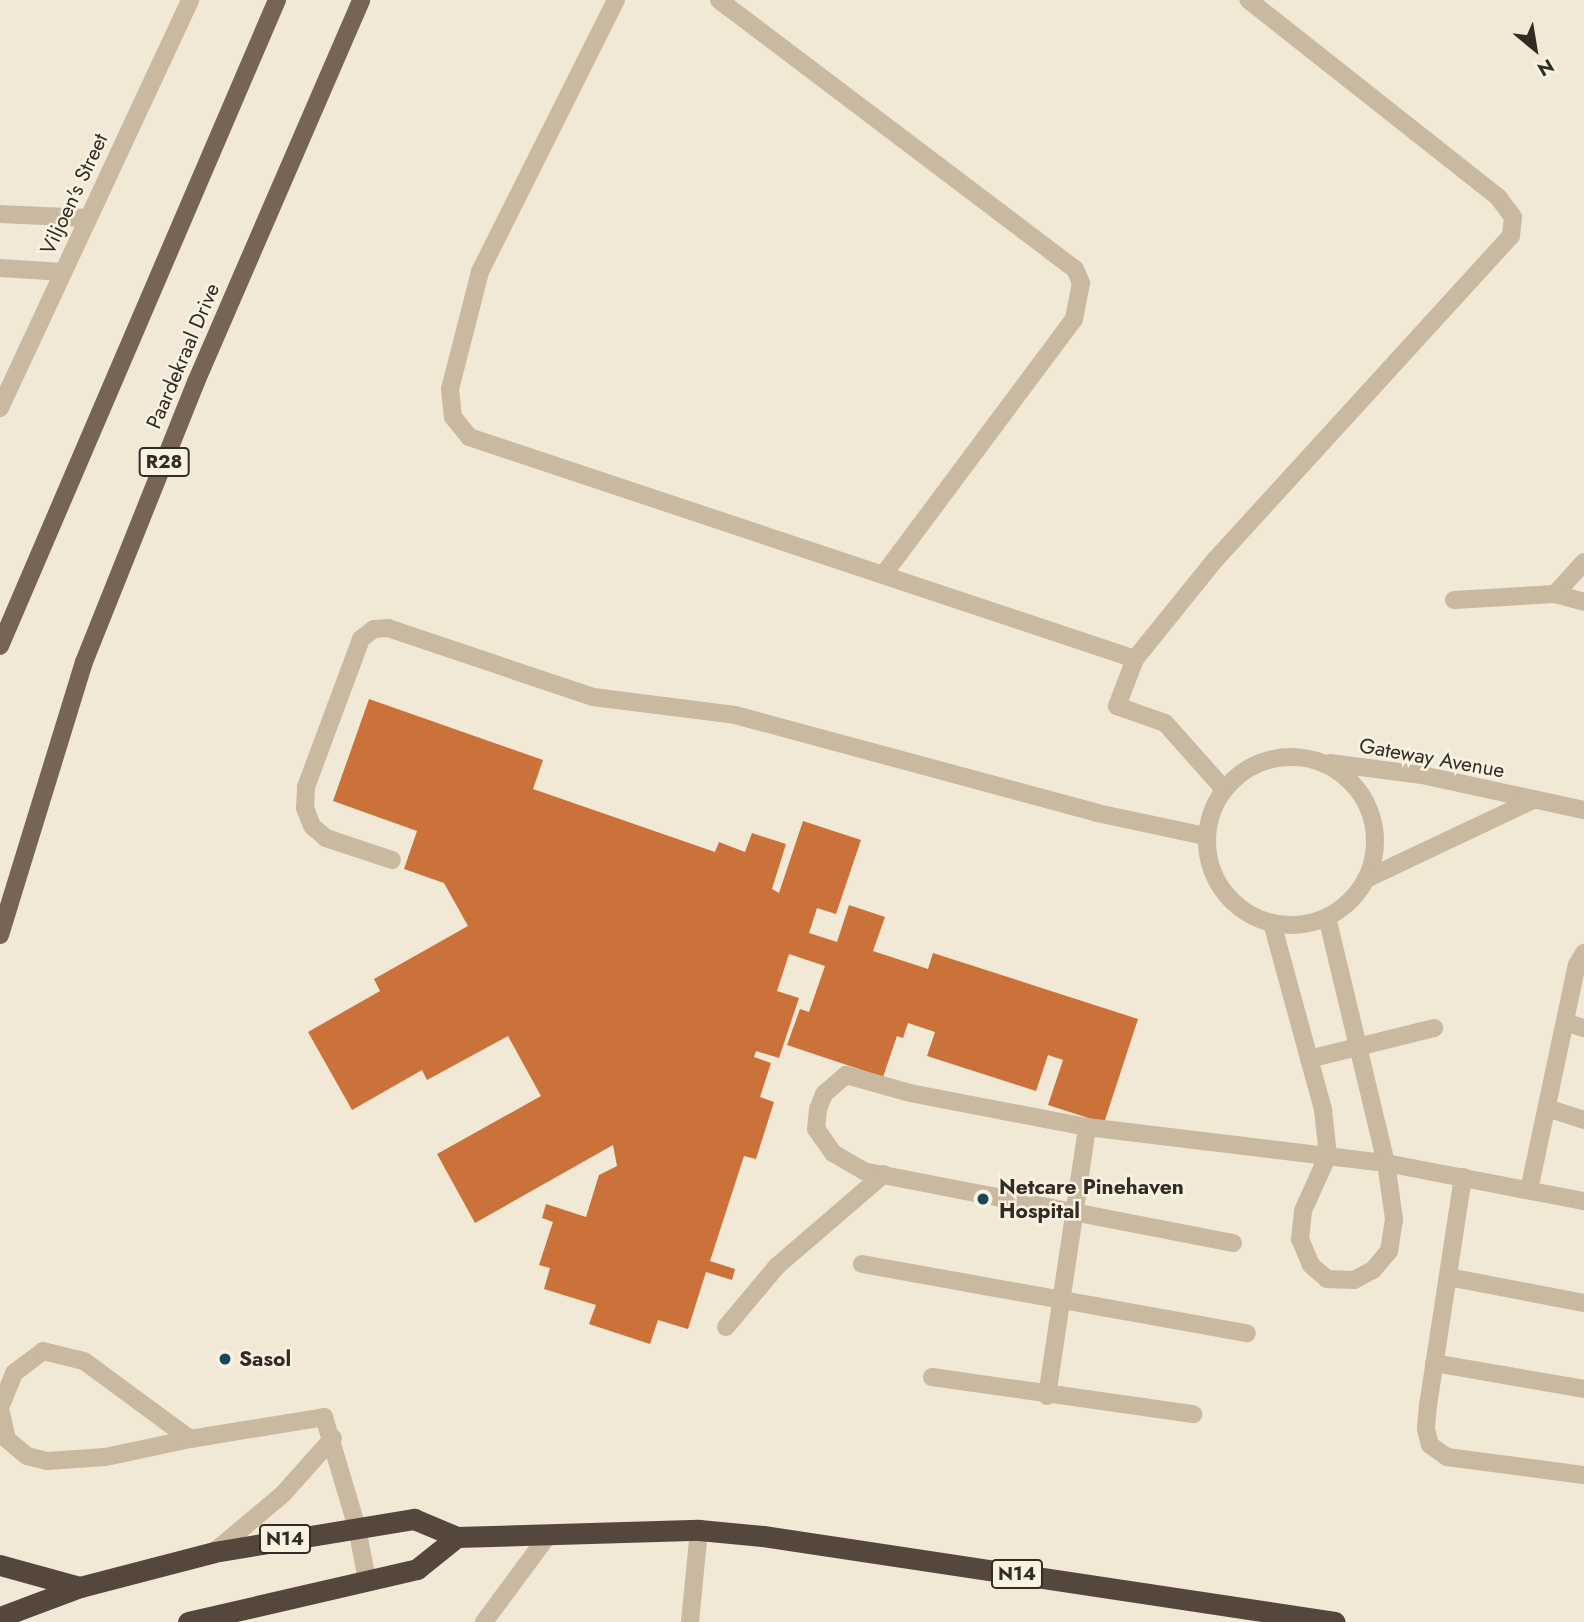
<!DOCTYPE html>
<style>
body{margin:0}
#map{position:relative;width:1584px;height:1622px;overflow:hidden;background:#f1e8d5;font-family:Jost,sans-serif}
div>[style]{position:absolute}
.building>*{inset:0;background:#cb723a}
.minor>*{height:18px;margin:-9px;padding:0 9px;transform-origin:9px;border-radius:9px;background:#c9b9a1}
.minor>.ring{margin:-9px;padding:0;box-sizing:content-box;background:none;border:18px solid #c9b9a1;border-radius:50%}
.major>*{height:18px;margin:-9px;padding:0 9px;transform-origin:9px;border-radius:9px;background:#766554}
.highway>*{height:21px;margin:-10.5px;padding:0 10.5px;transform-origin:10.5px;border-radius:10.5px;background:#55473b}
.dots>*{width:19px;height:19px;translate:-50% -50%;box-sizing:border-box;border:4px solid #f9f2e1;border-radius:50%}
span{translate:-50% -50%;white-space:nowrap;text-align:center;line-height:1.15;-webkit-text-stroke:5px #f9f2e1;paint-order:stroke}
.shield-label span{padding:2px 5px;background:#f9f2e1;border:2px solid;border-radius:5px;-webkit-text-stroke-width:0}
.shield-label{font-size:19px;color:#332b24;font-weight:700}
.street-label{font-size:21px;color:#332b24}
.poi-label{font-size:21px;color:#332b24;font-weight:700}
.left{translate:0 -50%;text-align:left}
.north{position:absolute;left:1500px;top:14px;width:70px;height:70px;-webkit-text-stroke:5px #f9f2e1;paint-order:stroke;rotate:150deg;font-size:19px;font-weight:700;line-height:28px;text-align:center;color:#332b24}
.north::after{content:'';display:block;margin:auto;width:24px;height:32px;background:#332b24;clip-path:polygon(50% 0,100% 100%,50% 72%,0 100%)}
</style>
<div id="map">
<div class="building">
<i style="clip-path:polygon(369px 699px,543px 760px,533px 789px,715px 852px,719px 842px,745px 852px,752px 833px,786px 844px,772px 889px,779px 893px,803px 821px,861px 840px,836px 914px,817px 908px,809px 933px,837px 942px,849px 905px,885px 917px,873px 951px,928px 969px,933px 953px,1138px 1019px,1104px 1123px,1048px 1105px,1063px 1060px,1048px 1055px,1036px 1091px,927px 1056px,935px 1032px,908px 1023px,903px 1038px,897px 1036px,883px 1077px,787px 1045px,800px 1009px,809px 1012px,825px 966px,789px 954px,777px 991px,799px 998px,779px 1058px,756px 1051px,754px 1057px,771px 1063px,760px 1097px,774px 1102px,756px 1159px,744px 1156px,710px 1261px,735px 1269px,732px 1280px,706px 1272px,688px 1329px,658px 1320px,650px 1344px,589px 1324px,596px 1305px,544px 1289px,550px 1268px,539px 1265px,553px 1222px,542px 1218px,546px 1204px,586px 1217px,599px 1175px,617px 1166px,613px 1145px,475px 1223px,437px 1154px,541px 1096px,508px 1036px,427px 1080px,422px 1070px,352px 1110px,308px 1032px,380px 991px,374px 979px,468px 926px,444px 883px,404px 869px,417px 831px,333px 801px)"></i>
</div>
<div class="minor">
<i style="left:616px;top:0;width:304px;rotate:116.6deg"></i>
<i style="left:480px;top:272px;width:121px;rotate:104.4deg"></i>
<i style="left:450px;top:389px;width:28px;rotate:84deg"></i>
<i style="left:453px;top:417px;width:26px;rotate:51deg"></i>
<i style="left:469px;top:437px;width:702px;rotate:18.43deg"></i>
<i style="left:719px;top:0;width:446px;rotate:37.1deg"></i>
<i style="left:1075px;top:269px;width:15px;rotate:67deg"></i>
<i style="left:1081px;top:283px;width:37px;rotate:101deg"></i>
<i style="left:1074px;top:319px;width:317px;rotate:126.7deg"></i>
<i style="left:0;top:214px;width:88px;rotate:2.6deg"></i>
<i style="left:0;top:268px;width:63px;rotate:3.6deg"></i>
<i style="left:0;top:408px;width:450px;rotate:-65deg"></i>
<i style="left:1584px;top:562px;width:43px;rotate:132.2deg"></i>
<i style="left:1555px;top:594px;width:30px;rotate:15deg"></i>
<i style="left:1454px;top:600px;width:101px;rotate:-3.4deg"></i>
<i class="ring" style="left:1207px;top:757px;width:150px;height:150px"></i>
<i style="left:1330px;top:763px;width:93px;rotate:7.4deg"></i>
<i style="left:1422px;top:775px;width:166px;rotate:12.2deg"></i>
<i style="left:1223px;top:788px;width:87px;rotate:-131.7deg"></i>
<i style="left:1165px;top:723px;width:51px;rotate:-160.5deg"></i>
<i style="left:1117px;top:706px;width:50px;rotate:-69deg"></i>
<i style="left:1135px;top:659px;width:127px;rotate:-51.1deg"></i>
<i style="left:1215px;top:560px;width:439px;rotate:-47.6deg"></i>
<i style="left:1511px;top:236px;width:19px;rotate:-84deg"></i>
<i style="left:1513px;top:217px;width:25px;rotate:-127deg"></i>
<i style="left:1498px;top:197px;width:318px;rotate:-141.7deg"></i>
<i style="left:392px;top:860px;width:70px;rotate:-161.6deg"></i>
<i style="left:326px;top:838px;width:18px;rotate:-139deg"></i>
<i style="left:312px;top:826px;width:19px;rotate:-111deg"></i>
<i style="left:305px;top:808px;width:21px;rotate:-87deg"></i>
<i style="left:306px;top:787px;width:158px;rotate:-69.6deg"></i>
<i style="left:361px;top:639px;width:16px;rotate:-38deg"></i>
<i style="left:374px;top:629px;width:14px;rotate:-4deg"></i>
<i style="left:388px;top:628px;width:216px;rotate:18.6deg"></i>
<i style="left:593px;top:697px;width:143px;rotate:7.2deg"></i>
<i style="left:735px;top:715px;width:375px;rotate:15.1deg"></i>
<i style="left:1097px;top:813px;width:110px;rotate:12deg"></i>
<i style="left:1366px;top:879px;width:185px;rotate:-25.3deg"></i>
<i style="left:1272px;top:923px;width:194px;rotate:74.7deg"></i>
<i style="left:1323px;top:1110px;width:45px;rotate:83.7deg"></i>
<i style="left:1328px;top:1155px;width:61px;rotate:114.1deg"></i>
<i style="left:1303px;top:1211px;width:28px;rotate:96deg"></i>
<i style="left:1300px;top:1239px;width:28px;rotate:67deg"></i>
<i style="left:1311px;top:1265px;width:21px;rotate:41deg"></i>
<i style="left:1327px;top:1279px;width:27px;rotate:2deg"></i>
<i style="left:1354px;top:1280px;width:21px;rotate:-28deg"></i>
<i style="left:1373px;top:1270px;width:25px;rotate:-50deg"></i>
<i style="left:1389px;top:1251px;width:32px;rotate:-81deg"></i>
<i style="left:1394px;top:1219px;width:57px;rotate:-98.1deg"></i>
<i style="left:1386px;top:1163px;width:253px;rotate:-103.5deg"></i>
<i style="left:1565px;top:1022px;width:20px;rotate:18deg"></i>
<i style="left:1309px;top:1059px;width:129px;rotate:-13.9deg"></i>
<i style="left:1547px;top:1108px;width:39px;rotate:18deg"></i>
<i style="left:1463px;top:1177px;width:231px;rotate:98.7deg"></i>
<i style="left:1428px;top:1405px;width:24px;rotate:95deg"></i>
<i style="left:1426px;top:1429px;width:16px;rotate:76deg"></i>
<i style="left:1430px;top:1445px;width:21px;rotate:35deg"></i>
<i style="left:1447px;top:1457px;width:138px;rotate:7.5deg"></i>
<i style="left:1529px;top:1190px;width:230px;rotate:-78deg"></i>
<i style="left:1577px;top:965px;width:14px;rotate:-60deg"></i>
<i style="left:1233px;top:1243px;width:376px;rotate:-169deg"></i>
<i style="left:864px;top:1171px;width:36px;rotate:-150deg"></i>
<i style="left:833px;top:1153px;width:29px;rotate:-125deg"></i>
<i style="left:816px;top:1129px;width:20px;rotate:-84deg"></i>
<i style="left:818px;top:1109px;width:16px;rotate:-68deg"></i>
<i style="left:824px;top:1094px;width:29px;rotate:-41deg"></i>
<i style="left:846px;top:1075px;width:66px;rotate:15.7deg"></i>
<i style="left:910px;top:1093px;width:180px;rotate:10.9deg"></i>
<i style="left:1087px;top:1127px;width:301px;rotate:6.9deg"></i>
<i style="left:1386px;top:1163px;width:202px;rotate:10.9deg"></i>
<i style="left:862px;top:1264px;width:391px;rotate:10.2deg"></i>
<i style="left:1448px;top:1277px;width:138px;rotate:10.8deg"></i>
<i style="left:726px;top:1327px;width:80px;rotate:-50.1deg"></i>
<i style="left:777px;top:1266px;width:141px;rotate:-40.7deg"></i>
<i style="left:1434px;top:1363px;width:152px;rotate:9.8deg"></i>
<i style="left:932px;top:1377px;width:264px;rotate:8.1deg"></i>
<i style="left:1047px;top:1396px;width:272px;rotate:-81.5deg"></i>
<i style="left:190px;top:1439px;width:87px;rotate:168deg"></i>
<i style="left:105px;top:1457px;width:58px;rotate:176.1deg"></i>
<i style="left:47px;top:1461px;width:21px;rotate:-166deg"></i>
<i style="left:27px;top:1456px;width:26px;rotate:-140deg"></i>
<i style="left:7px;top:1439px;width:32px;rotate:-103deg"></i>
<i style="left:0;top:1408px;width:38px;rotate:-68deg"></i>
<i style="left:14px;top:1373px;width:36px;rotate:-37deg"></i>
<i style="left:43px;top:1351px;width:42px;rotate:13.7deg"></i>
<i style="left:84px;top:1361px;width:132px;rotate:36.3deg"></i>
<i style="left:190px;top:1439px;width:136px;rotate:-9.3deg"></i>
<i style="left:324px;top:1417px;width:116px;rotate:73.4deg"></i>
<i style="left:357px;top:1528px;width:53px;rotate:79.1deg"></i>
<i style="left:214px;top:1552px;width:90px;rotate:-40deg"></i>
<i style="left:283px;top:1494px;width:75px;rotate:-48.2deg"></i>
<i style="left:484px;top:1622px;width:109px;rotate:-53.5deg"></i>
<i style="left:690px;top:1622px;width:92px;rotate:-84.4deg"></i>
</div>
<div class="major">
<i style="left:0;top:646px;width:703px;rotate:-66.79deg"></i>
<i style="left:0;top:935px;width:286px;rotate:-72.9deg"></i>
<i style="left:84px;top:662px;width:302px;rotate:-68.2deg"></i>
<i style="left:196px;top:382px;width:416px;rotate:-66.6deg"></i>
</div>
<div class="highway">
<i style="left:0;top:1565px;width:83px;rotate:15.4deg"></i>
<i style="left:0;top:1617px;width:85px;rotate:-20.6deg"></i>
<i style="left:80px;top:1587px;width:138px;rotate:-14.6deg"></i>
<i style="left:214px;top:1552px;width:203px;rotate:-9.4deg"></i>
<i style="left:414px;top:1519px;width:47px;rotate:22.7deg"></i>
<i style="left:457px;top:1537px;width:242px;rotate:-1.7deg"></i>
<i style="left:699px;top:1530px;width:64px;rotate:5.4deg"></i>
<i style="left:763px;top:1536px;width:578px;rotate:8.55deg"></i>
<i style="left:188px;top:1622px;width:235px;rotate:-13deg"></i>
<i style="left:417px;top:1569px;width:51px;rotate:-38.7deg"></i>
</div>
<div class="dots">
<i style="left:983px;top:1199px;background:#194956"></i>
<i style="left:225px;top:1359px;background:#194956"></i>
</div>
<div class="shield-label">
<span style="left:164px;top:462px">R28</span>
<span style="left:285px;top:1539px">N14</span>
<span style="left:1017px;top:1574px">N14</span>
</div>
<div class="street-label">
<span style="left:74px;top:194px;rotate:-65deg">Viljoen's Street</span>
<span style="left:183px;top:356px;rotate:-67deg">Paardekraal Drive</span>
<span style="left:1432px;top:758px;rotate:10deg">Gateway Avenue</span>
</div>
<div class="poi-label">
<span class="left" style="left:999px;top:1199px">Netcare Pinehaven<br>Hospital</span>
<span class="left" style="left:239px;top:1359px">Sasol</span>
</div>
<div class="north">N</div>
</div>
